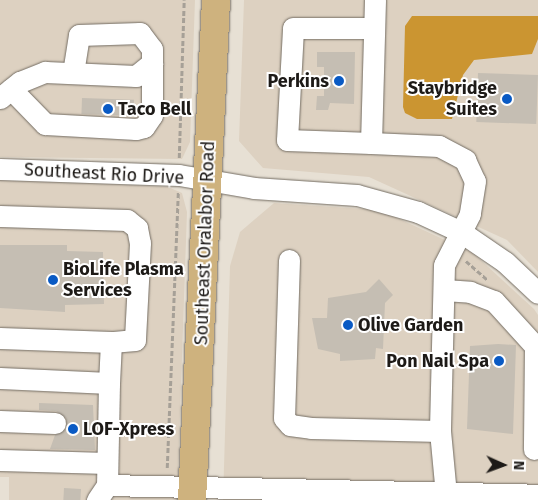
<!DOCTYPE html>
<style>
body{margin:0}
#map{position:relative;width:538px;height:500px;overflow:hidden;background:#e7e0d4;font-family:"Fira Sans",sans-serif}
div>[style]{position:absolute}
.built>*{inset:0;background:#ddd1c1}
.water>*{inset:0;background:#cb9531}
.building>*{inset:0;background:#c5beb3;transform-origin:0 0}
.path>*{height:2.5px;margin-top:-1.25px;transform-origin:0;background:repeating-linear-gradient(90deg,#a6a097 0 5px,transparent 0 7.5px)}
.roads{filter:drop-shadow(0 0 1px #746d63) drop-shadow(0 0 1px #746d63)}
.minor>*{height:21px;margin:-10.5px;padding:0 10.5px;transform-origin:10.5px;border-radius:10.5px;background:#fff}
.major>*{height:28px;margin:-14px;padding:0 14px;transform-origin:14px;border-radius:14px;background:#ceb27e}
.dots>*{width:14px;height:14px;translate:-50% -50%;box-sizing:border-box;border:2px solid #fff;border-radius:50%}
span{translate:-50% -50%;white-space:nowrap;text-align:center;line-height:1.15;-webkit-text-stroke:4px #fff;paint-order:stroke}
.poi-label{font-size:18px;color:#1d1a17;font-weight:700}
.right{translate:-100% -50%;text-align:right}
.left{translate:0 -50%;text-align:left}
.street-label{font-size:18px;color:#1d1a17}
.north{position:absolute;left:478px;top:440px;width:50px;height:50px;-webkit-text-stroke:4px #fff;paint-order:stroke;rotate:92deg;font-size:14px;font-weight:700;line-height:20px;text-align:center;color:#1d1a17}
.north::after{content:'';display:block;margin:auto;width:18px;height:22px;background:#1d1a17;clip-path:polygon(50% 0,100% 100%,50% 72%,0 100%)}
</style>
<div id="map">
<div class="built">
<i style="clip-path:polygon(0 0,195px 0,190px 142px,182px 159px,0 157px)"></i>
<i style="clip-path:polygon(244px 0,538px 0,538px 272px,507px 240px,369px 177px,263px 168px,239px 141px)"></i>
<i style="clip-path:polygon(0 178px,168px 187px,182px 193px,187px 212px,177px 500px,9px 500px,9px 477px,0 477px)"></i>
<i style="clip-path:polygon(274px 203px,380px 210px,473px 253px,534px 309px,538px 315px,538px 500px,223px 500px,230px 266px,240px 232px)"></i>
</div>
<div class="water">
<i style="clip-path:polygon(412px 16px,538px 16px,538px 39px,532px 54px,474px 60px,463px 75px,452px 119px,417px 119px,405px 113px,403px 107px,405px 26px)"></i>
</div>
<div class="building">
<i style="clip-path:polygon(317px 52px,355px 52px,354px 104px,330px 103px,328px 110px,316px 110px,317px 96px,324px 96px,324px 67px,317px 67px)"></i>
<i style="left:478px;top:73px;width:60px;height:49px;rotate:2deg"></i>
<i style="left:82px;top:98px;width:52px;height:16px;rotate:2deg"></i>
<i style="clip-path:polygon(0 245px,67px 245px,67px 251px,103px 252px,104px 304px,65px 305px,65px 312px,0 308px)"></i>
<i style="clip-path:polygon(379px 279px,393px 295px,385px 303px,383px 349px,376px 348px,375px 359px,340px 361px,340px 354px,318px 349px,312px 318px,327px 318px,328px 298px,366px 292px)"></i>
<i style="clip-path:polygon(498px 344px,516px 345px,513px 434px,467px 429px,470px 346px)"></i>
<i style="clip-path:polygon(39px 403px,93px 405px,95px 450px,50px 449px,55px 435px,66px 429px,66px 418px,56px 411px,39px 410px)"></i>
<i style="left:64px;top:488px;width:17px;height:12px;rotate:3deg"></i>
</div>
<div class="path">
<i style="left:179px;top:158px;width:158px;rotate:-88.2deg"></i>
<i style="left:466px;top:261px;width:28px;rotate:41deg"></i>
<i style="left:167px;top:468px;width:277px;rotate:-87.7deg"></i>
</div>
<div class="roads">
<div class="minor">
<i style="left:375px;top:0;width:143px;rotate:91.6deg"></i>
<i style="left:371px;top:143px;width:68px;rotate:2.5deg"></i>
<i style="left:439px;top:146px;width:30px;rotate:28deg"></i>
<i style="left:465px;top:160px;width:23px;rotate:65deg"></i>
<i style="left:475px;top:181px;width:33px;rotate:99deg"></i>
<i style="left:470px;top:214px;width:57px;rotate:117deg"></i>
<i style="left:444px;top:265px;width:166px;rotate:91.4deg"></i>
<i style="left:440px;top:431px;width:63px;rotate:84.6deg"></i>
<i style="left:11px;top:89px;width:49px;rotate:45.8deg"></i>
<i style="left:45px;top:124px;width:91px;rotate:3.1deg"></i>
<i style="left:136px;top:129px;width:8px;rotate:-14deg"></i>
<i style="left:144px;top:127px;width:14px;rotate:-56deg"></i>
<i style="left:152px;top:115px;width:52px;rotate:-90deg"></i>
<i style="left:0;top:98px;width:26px;rotate:-39deg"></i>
<i style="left:20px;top:82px;width:27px;rotate:-22deg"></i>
<i style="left:45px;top:72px;width:91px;rotate:2.5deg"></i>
<i style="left:136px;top:76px;width:21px;rotate:-39deg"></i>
<i style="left:152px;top:63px;width:14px;rotate:-90deg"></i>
<i style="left:152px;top:49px;width:20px;rotate:-127deg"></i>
<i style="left:140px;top:33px;width:61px;rotate:178.1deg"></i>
<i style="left:79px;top:35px;width:37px;rotate:99deg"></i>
<i style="left:371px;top:143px;width:84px;rotate:-178deg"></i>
<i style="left:287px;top:140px;width:112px;rotate:-86.9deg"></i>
<i style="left:293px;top:28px;width:81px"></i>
<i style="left:0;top:169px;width:179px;rotate:1.9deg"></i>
<i style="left:179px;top:175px;width:76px;rotate:9.8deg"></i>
<i style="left:254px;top:188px;width:103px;rotate:3.9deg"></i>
<i style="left:357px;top:195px;width:63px;rotate:15.6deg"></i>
<i style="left:418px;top:212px;width:47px;rotate:24.9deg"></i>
<i style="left:461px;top:232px;width:53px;rotate:34.3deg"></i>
<i style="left:505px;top:262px;width:45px;rotate:43.2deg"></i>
<i style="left:0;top:216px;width:127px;rotate:1.8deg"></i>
<i style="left:127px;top:220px;width:13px;rotate:39deg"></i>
<i style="left:137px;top:228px;width:15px;rotate:79deg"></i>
<i style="left:140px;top:243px;width:97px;rotate:93deg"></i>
<i style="left:135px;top:340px;width:24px;rotate:175deg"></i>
<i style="left:111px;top:342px;width:41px;rotate:92.8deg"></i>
<i style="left:109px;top:383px;width:109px;rotate:-177.4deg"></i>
<i style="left:289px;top:260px;width:158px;rotate:91.8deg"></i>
<i style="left:284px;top:418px;width:9px;rotate:49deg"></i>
<i style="left:290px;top:425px;width:21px;rotate:8deg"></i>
<i style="left:311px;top:428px;width:129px;rotate:1.3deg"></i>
<i style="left:444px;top:290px;width:26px;rotate:4deg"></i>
<i style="left:470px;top:292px;width:26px;rotate:21deg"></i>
<i style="left:494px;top:301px;width:61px;rotate:47.7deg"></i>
<i style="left:535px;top:346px;width:103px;rotate:90.6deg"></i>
<i style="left:0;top:338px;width:111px;rotate:2.1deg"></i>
<i style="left:109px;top:383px;width:102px;rotate:91.1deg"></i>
<i style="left:107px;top:485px;width:431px;rotate:1.3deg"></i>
<i style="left:0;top:421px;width:55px;rotate:2.1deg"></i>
<i style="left:0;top:460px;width:107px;rotate:1.6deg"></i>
<i style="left:97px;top:500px;width:18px;rotate:-56deg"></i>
</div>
<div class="major">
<i style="left:192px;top:500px;width:501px;rotate:-87.25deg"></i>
</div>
</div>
<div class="dots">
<i style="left:339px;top:81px;background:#095ac4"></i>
<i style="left:507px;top:99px;background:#095ac4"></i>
<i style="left:108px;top:109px;background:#095ac4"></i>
<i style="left:53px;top:280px;background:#095ac4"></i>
<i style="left:348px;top:325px;background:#095ac4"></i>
<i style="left:499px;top:361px;background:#095ac4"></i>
<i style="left:73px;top:429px;background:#095ac4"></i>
</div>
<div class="poi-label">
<span class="right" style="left:329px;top:81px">Perkins</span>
<span class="right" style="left:497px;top:99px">Staybridge<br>Suites</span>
<span class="left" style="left:118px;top:109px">Taco Bell</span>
<span class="left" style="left:63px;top:280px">BioLife Plasma<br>Services</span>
<span class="left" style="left:358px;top:325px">Olive Garden</span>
<span class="right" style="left:489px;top:361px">Pon Nail Spa</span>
<span class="left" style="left:83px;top:429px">LOF-Xpress</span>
</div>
<div class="street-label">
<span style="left:104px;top:174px;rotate:3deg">Southeast Rio Drive</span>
<span style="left:205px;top:243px;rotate:-88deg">Southeast Oralabor Road</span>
</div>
<div class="north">N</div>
</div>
